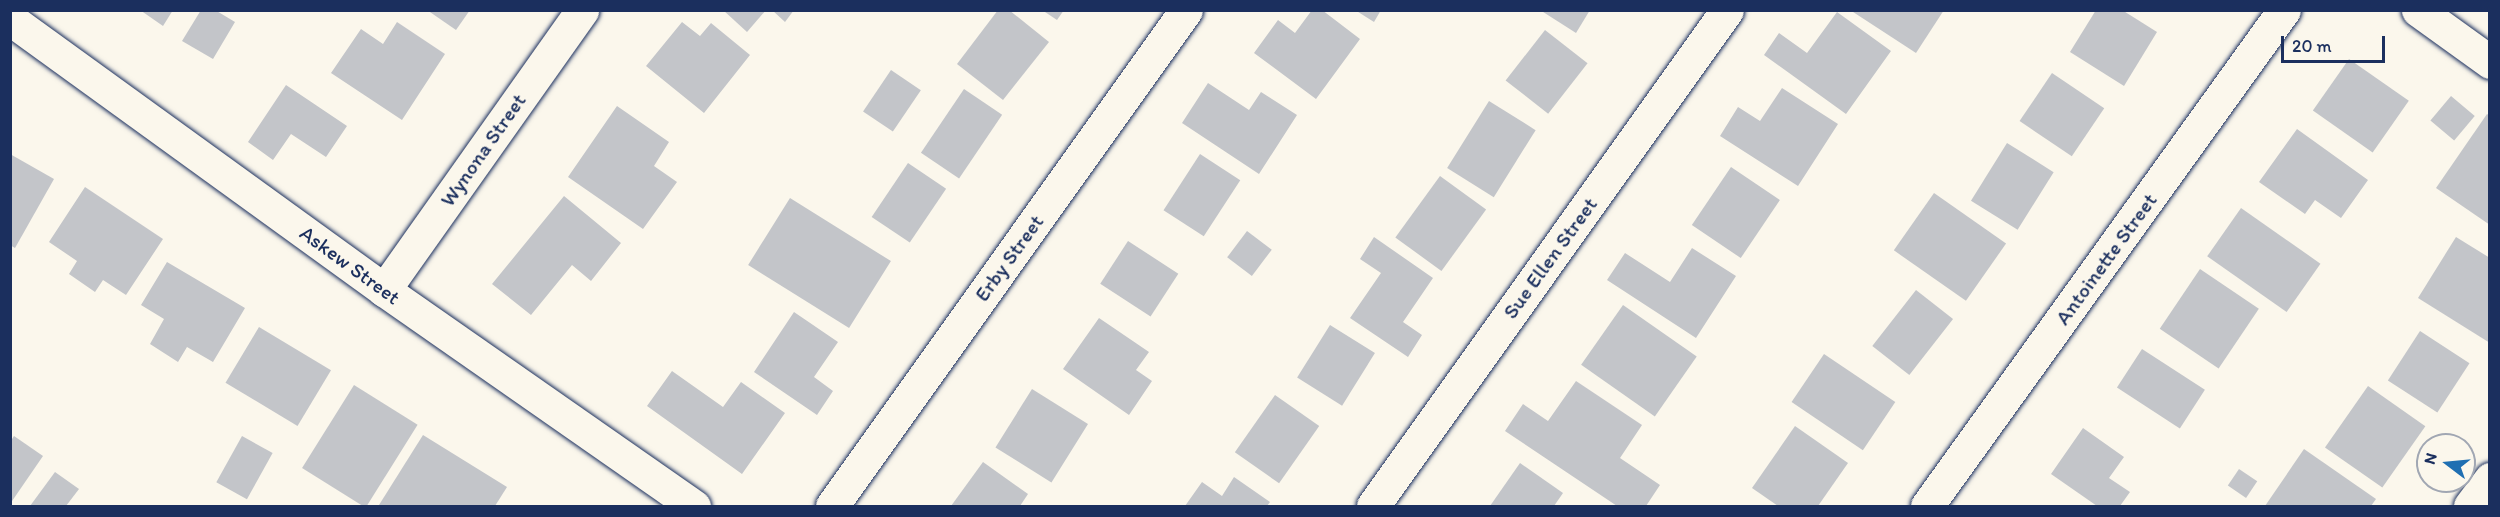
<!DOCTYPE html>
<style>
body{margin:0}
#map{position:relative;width:2500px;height:517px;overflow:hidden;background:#fbf7ec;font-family:Itim,sans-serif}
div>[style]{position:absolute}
.building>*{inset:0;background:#c3c5c9;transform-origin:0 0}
.roads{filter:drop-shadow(0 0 2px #1b2f5e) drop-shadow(0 0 2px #1b2f5e)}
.minor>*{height:33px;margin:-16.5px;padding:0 16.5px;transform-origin:16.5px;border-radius:16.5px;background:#fbf7ec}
.tertiary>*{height:33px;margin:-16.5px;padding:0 16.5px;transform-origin:16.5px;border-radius:16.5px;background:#fbf7ec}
span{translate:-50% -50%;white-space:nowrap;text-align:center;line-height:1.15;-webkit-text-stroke:5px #fbf7ec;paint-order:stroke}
.street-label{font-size:21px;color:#1b2f5e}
.frame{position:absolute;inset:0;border:12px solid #1b2f5e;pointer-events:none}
.north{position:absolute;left:2416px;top:433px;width:60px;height:60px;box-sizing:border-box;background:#fbf7ec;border:2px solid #a1a7b3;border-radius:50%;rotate:286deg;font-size:16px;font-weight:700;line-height:24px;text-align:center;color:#1b2f5e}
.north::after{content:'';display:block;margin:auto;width:21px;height:27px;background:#1f6fb2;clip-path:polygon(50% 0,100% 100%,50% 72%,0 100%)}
.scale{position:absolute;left:2281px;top:36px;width:104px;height:27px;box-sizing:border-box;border:3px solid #1b2f5e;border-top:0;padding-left:8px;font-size:18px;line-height:21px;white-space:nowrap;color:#1b2f5e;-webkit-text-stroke:4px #fbf7ec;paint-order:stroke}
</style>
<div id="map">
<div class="building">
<i style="clip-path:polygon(140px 10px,173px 10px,163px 26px)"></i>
<i style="clip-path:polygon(201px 10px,215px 10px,235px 22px,213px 59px,182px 41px)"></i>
<i style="clip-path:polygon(427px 10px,470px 10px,456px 30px)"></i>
<i style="clip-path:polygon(723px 10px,766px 10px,747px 32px)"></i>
<i style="clip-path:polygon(772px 10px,794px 10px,785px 22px)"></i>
<i style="clip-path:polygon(998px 10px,1009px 10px,1049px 42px,1003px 100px,957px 64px)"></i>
<i style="clip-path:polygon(1042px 10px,1064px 10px,1057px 20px)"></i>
<i style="clip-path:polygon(1312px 10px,1322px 10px,1360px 39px,1316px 99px,1254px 53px,1278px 20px,1295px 33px)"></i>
<i style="clip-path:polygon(1355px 10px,1381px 10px,1374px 22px)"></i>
<i style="clip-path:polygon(1540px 10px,1590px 10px,1576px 33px)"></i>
<i style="clip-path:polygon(1850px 10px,1944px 10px,1916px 53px)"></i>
<i style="clip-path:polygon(2096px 10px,2122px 10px,2157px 32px,2124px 86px,2070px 52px)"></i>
<i style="clip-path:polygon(1837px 12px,1891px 51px,1846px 114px,1764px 55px,1779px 33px,1807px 53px)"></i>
<i style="clip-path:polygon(397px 22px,445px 54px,402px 120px,331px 73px,361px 29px,383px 44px)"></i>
<i style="clip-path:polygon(682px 22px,700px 36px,711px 23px,750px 55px,704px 113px,646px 66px)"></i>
<i style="left:1545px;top:30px;width:54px;height:64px;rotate:38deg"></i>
<i style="left:2349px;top:59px;width:73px;height:63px;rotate:35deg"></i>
<i style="left:891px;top:70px;width:36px;height:50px;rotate:34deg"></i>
<i style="left:2052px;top:73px;width:63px;height:58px;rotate:34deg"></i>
<i style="clip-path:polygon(1208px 83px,1249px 110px,1261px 92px,1297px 115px,1259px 174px,1182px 123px)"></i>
<i style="clip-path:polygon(286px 85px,347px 126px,326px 157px,291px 134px,273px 160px,248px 142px)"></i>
<i style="clip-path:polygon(1782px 88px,1838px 124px,1798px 186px,1720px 136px,1738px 107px,1760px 121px)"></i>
<i style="left:964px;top:89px;width:46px;height:77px;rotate:34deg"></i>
<i style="left:2451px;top:96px;width:31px;height:32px;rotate:40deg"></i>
<i style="left:1489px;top:101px;width:55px;height:79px;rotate:32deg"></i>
<i style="clip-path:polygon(617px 106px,669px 142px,654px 166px,677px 182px,643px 229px,568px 177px)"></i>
<i style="clip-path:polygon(2487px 114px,2490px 116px,2490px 225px,2436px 188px)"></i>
<i style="clip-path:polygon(2297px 129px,2368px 180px,2341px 218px,2315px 200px,2305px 214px,2259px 182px)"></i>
<i style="left:2007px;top:143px;width:55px;height:68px;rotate:32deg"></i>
<i style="clip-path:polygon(10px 154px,54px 179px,15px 248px,10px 245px)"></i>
<i style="left:1200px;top:154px;width:48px;height:67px;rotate:33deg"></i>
<i style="left:908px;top:163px;width:46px;height:65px;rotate:34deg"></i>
<i style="left:1731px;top:167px;width:59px;height:70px;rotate:34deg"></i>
<i style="left:1440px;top:176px;width:57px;height:76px;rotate:36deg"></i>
<i style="clip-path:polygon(85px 187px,163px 239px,126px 295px,103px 280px,95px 292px,69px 274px,77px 261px,49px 242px)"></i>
<i style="left:1934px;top:193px;width:88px;height:70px;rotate:35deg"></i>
<i style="clip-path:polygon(564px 196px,621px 243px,591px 281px,572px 265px,531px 315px,492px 284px)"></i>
<i style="left:790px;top:198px;width:119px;height:79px;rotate:32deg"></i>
<i style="left:2241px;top:208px;width:97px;height:59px;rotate:35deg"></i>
<i style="left:1247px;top:231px;width:31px;height:33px;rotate:37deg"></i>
<i style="clip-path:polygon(1374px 237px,1433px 278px,1403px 322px,1422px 335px,1408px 357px,1350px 318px,1381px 273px,1360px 259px)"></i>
<i style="clip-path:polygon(2456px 237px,2490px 258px,2490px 343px,2418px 298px)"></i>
<i style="left:1128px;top:241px;width:60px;height:51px;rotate:33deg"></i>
<i style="clip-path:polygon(1692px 248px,1736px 276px,1696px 338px,1607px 280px,1625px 253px,1670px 282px)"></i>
<i style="clip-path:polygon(167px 262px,245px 308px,213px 362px,187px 347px,178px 362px,150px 344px,164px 319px,141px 305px)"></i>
<i style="left:2200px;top:269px;width:71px;height:72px;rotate:34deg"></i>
<i style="left:1916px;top:290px;width:47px;height:71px;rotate:38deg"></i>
<i style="left:1623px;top:305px;width:90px;height:73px;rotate:35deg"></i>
<i style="clip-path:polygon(794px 312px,838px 342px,814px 377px,833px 391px,817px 415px,754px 372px)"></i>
<i style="clip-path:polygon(1099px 318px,1149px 352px,1136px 370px,1152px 381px,1129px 415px,1063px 369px)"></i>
<i style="left:1330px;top:325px;width:53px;height:62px;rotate:32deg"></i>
<i style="left:259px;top:327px;width:84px;height:65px;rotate:31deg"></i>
<i style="left:2420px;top:331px;width:59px;height:59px;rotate:33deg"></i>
<i style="left:2142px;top:349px;width:75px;height:46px;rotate:33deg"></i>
<i style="left:1824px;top:354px;width:86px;height:58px;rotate:34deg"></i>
<i style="clip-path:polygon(672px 371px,723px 407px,741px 382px,785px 413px,742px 474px,647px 406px)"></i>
<i style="clip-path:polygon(1576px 381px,1642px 425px,1620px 458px,1660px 485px,1646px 506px,1617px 506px,1505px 431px,1523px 404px,1548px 421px)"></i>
<i style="left:354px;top:385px;width:75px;height:98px;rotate:32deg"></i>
<i style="left:2368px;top:386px;width:70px;height:75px;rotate:35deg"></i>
<i style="left:1032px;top:389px;width:66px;height:69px;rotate:32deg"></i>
<i style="left:1275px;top:395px;width:54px;height:70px;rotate:35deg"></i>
<i style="clip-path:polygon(1795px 426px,1848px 463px,1818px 506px,1778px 506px,1752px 488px)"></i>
<i style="clip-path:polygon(2083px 428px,2124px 457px,2109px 478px,2130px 492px,2120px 506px,2097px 506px,2051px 474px)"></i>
<i style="clip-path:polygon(423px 435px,507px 487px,495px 506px,379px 505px)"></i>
<i style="clip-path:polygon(14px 436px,43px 456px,10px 504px,10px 442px)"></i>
<i style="left:242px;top:436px;width:35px;height:53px;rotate:29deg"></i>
<i style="clip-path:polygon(2304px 449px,2376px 499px,2371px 506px,2265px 506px)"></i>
<i style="clip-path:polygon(983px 462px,1028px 494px,1020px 506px,951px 506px)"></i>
<i style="clip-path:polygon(1520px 463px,1563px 493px,1554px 506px,1490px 506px)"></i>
<i style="left:2239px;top:469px;width:22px;height:20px;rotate:34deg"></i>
<i style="clip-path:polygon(55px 472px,79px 489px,66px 506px,30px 506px)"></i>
<i style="clip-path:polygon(1234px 477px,1270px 502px,1267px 506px,1185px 506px,1202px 482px,1222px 496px)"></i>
</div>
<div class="roads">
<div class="minor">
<i style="left:10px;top:19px;width:462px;rotate:35.9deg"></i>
<i style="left:384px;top:290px;width:378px;rotate:34.9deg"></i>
<i style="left:384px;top:290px;width:343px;rotate:-54.7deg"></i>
<i style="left:832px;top:506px;width:609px;rotate:-54.48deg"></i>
<i style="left:1373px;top:506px;width:609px;rotate:-54.48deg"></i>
<i style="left:1927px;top:506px;width:611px;rotate:-54.26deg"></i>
<i style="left:2470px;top:506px;width:34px;rotate:-53deg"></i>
</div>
<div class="tertiary">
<i style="left:2418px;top:10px;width:89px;rotate:35.8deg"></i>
</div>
</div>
<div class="street-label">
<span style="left:483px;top:150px;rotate:-55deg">Wynona Street</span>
<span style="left:1009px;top:258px;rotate:-54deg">Erby Street</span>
<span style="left:1550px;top:258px;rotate:-54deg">Sue Ellen Street</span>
<span style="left:2106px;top:259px;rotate:-54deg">Antoinette Street</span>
<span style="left:350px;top:265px;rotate:36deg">Askew Street</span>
</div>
<div class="frame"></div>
<div class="north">N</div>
<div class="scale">20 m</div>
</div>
